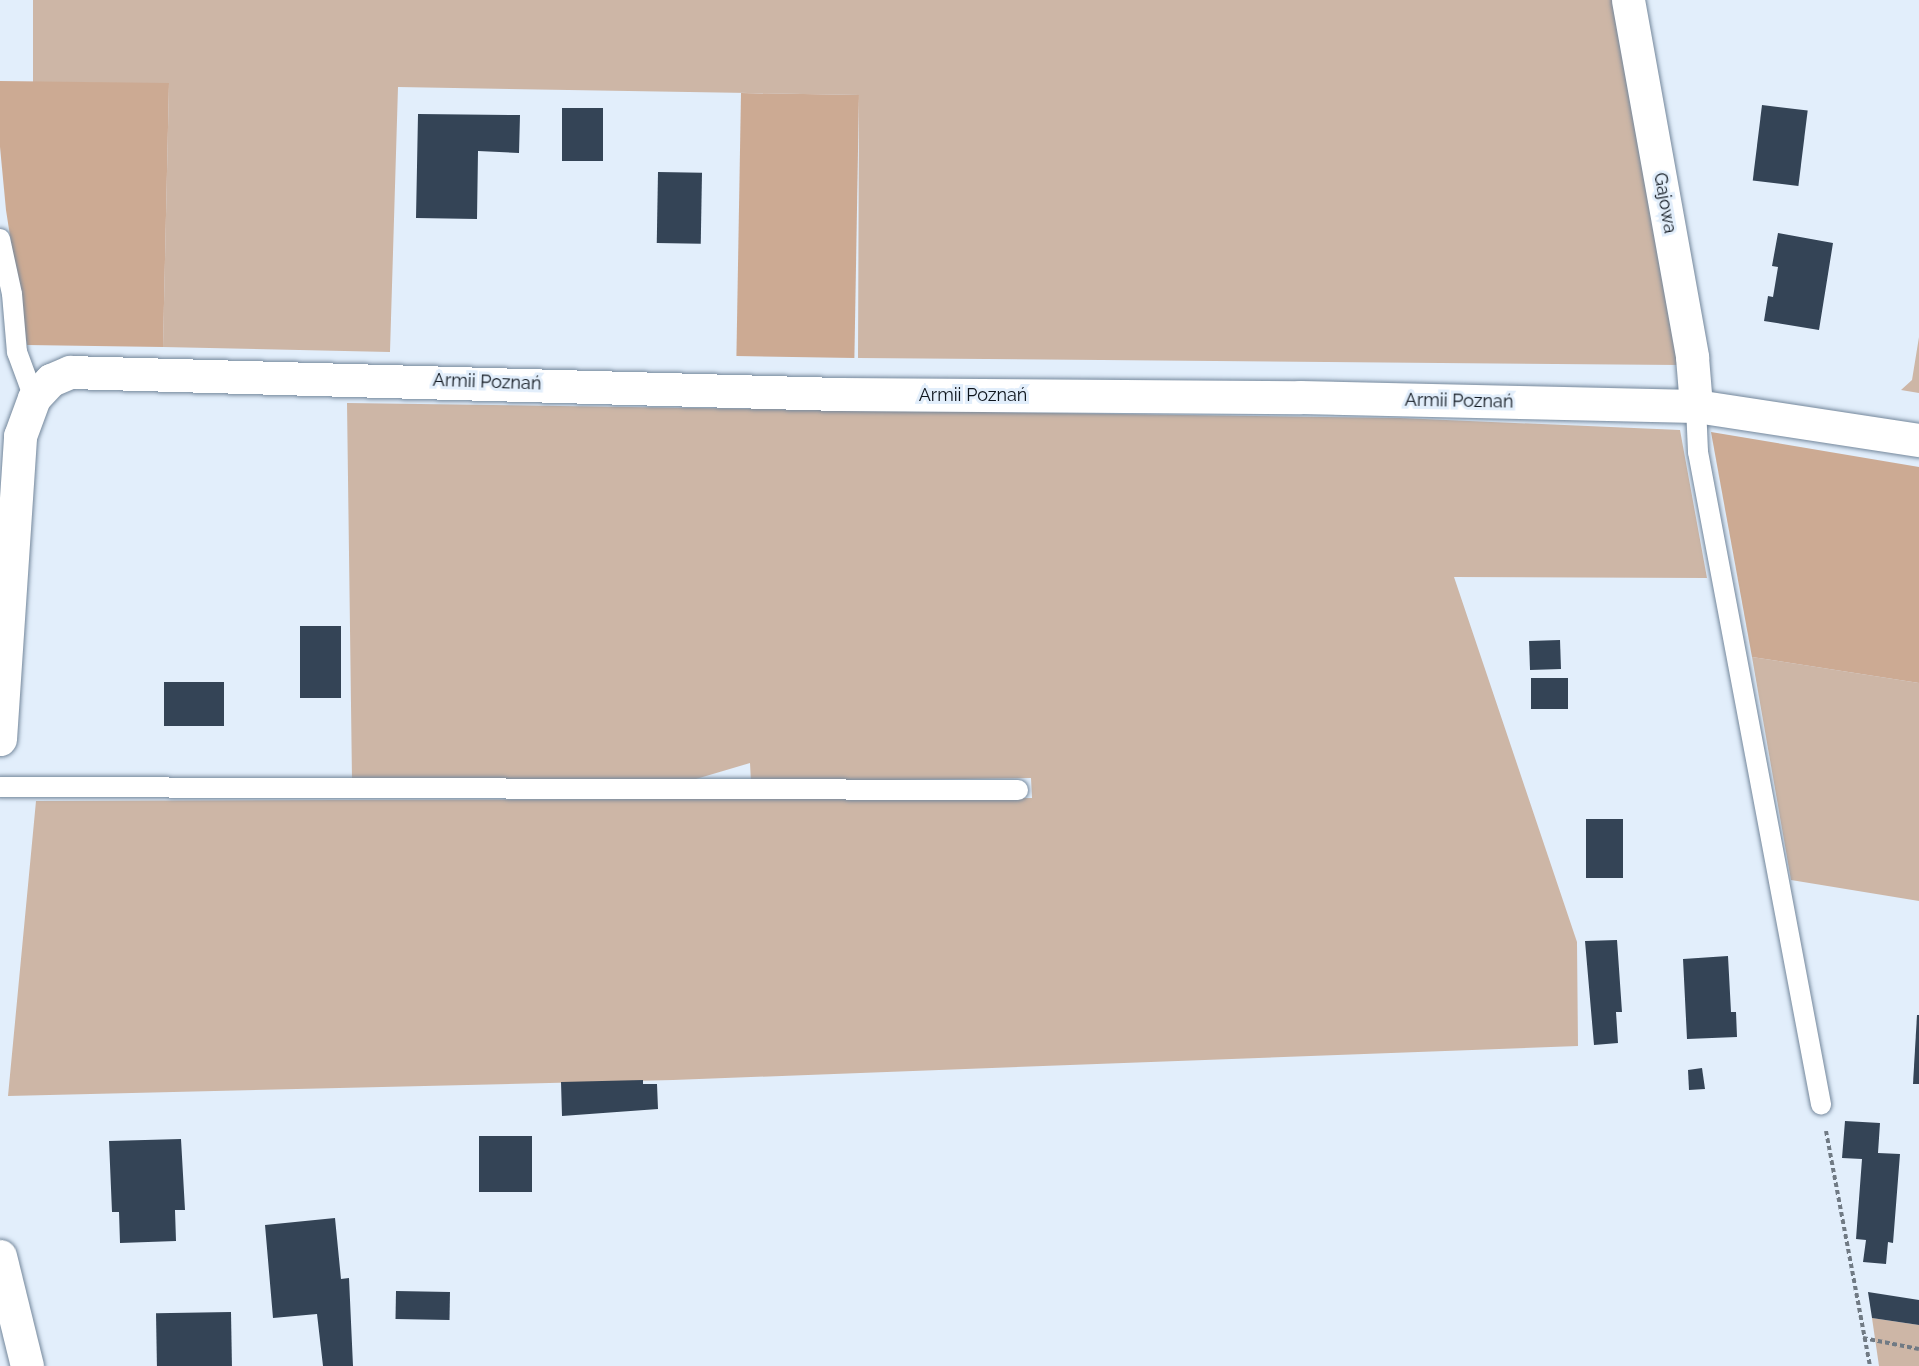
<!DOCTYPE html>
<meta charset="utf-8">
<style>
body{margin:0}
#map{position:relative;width:1919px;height:1366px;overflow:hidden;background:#e2eefb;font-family:Raleway,sans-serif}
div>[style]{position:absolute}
.green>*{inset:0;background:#cdb6a6}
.forest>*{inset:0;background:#ccaa93;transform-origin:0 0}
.building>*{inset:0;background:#344456;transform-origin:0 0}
.path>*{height:4px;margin-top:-2px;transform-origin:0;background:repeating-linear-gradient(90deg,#707a84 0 4.5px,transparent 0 7.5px)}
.roads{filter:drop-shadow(0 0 2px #74879b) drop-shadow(0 0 2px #74879b)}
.lane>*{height:20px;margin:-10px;padding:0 10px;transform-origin:10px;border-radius:10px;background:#fff}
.street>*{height:33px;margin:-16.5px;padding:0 16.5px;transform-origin:16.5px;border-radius:16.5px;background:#fff}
span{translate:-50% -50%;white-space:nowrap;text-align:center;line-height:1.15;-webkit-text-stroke:6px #e2eefb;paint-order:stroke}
.street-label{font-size:18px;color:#0e151d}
</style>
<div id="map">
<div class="green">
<i style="clip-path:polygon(33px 0,1616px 0,1680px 365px,858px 358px,859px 95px,398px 87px,390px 352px,163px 347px,169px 84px,33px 82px)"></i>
<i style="clip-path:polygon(1919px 337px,1919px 393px,1901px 390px,1912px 380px)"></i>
<i style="clip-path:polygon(347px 403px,1400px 418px,1680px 430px,1707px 578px,1454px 577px,1577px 942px,1578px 1046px,673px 1080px,8px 1096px,36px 801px,1032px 798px,1031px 778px,751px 782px,750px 763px,696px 779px,352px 780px)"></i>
<i style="clip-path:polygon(1752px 657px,1919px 683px,1919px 901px,1791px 880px)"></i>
<i style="clip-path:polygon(1872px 1318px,1919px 1325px,1919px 1366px,1879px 1366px)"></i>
</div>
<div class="forest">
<i style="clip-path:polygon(0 81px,169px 83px,163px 347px,27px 345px,6px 210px,0 147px)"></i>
<i style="left:741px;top:93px;width:118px;height:263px;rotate:1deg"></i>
<i style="clip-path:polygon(1711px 432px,1919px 467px,1919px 683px,1752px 657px)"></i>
</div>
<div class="building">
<i style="left:1762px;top:105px;width:46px;height:76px;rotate:7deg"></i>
<i style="left:562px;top:108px;width:41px;height:53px"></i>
<i style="clip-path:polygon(418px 114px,520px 115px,519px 153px,478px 151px,477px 219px,416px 218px)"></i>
<i style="left:658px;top:172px;width:44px;height:71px;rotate:1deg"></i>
<i style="clip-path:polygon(1778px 233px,1833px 243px,1819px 330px,1764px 321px,1768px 296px,1773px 297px,1778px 267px,1772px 266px)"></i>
<i style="left:300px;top:626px;width:41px;height:72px"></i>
<i style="left:1560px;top:640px;width:29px;height:31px;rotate:88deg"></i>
<i style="left:1531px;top:678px;width:37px;height:31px"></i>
<i style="left:224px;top:682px;width:44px;height:60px;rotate:90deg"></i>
<i style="left:1586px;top:819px;width:37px;height:59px"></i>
<i style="clip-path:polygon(1617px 940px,1622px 1012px,1616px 1012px,1618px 1043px,1594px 1045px,1585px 941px)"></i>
<i style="clip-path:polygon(1728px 956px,1731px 1012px,1736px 1012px,1737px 1037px,1687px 1039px,1683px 959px)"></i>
<i style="clip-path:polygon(1917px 1015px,1919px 1015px,1919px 1084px,1913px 1084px)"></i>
<i style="clip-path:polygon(1702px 1068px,1705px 1089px,1689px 1090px,1688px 1070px)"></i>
<i style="clip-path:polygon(643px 1080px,643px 1084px,657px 1084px,658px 1109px,562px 1116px,561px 1082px)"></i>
<i style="clip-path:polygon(1845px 1121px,1880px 1123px,1878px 1153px,1900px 1154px,1893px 1243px,1888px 1242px,1886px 1264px,1863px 1262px,1866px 1240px,1856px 1239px,1862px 1159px,1842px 1158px)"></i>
<i style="left:479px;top:1136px;width:53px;height:56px"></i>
<i style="clip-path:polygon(181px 1139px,185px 1210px,175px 1210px,176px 1241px,120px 1243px,119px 1212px,112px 1212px,109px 1141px)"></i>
<i style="clip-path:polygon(335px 1218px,341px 1279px,349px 1278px,353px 1366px,323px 1366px,317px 1314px,273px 1318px,265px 1225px)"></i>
<i style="left:396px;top:1291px;width:54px;height:28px;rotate:1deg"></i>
<i style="clip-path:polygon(1868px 1292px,1919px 1300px,1919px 1325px,1872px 1318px)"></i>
<i style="left:231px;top:1312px;width:54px;height:75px;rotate:89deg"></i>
</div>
<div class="path">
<i style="left:1826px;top:1131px;width:239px;rotate:79.4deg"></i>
<i style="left:1863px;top:1338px;width:57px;rotate:11.1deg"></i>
</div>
<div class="roads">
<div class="lane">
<i style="left:0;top:239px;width:56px;rotate:77.7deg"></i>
<i style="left:12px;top:294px;width:58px;rotate:85.1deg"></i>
<i style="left:17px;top:352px;width:49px;rotate:69.7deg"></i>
<i style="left:1696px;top:406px;width:46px;rotate:87.5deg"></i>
<i style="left:1698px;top:452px;width:664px;rotate:79.32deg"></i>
<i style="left:0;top:787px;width:1018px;rotate:0.17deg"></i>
</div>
<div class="street">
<i style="left:1628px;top:0;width:363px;rotate:79.8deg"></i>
<i style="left:1692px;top:357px;width:49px;rotate:85.3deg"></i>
<i style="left:0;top:739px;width:304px;rotate:-86.2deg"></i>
<i style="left:20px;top:436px;width:40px;rotate:-69.8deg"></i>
<i style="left:34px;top:398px;width:25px;rotate:-47deg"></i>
<i style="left:51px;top:380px;width:21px;rotate:-23deg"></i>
<i style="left:70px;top:372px;width:770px;rotate:1.64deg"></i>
<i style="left:840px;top:394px;width:460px;rotate:0.4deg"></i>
<i style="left:1300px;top:397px;width:396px;rotate:1.3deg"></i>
<i style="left:1696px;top:406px;width:226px;rotate:8.7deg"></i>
<i style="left:0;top:1256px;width:113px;rotate:76.2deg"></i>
</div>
</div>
<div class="street-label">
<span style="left:1665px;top:203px;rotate:80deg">Gajowa</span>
<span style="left:487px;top:382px;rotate:2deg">Armii Poznań</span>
<span style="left:973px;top:395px">Armii Poznań</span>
<span style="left:1459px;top:401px;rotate:1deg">Armii Poznań</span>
</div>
</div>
